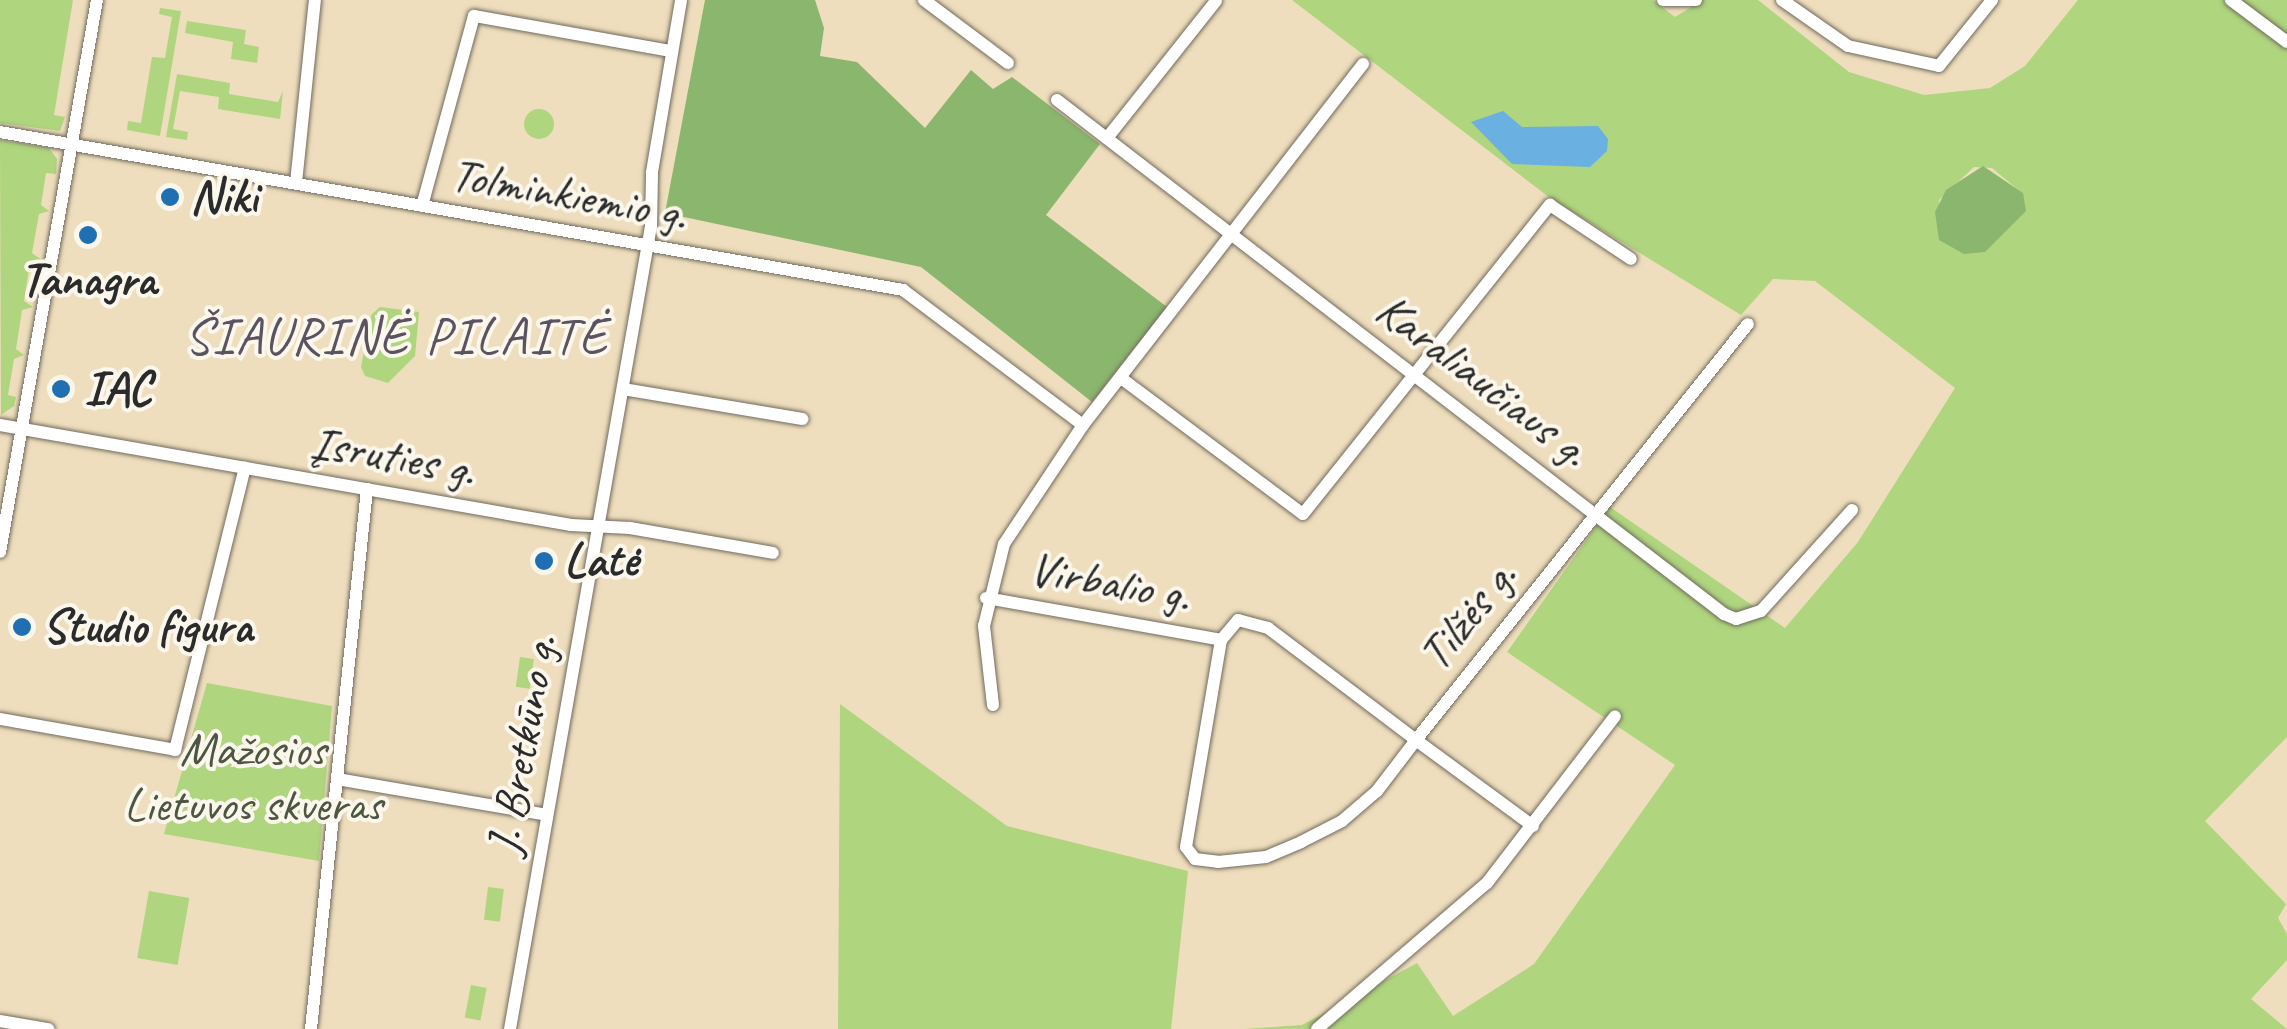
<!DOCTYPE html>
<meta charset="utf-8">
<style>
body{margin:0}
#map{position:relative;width:2287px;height:1029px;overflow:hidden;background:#efdebd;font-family:Caveat,sans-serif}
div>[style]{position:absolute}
.green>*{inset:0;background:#afd57e;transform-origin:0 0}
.round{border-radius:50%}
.forest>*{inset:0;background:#8bb66d}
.water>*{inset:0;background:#6ab0e0}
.roads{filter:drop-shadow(0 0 2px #706a5e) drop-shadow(0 0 2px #706a5e)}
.minor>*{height:12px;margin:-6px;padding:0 6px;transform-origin:6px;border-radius:6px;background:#fff}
.dots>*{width:28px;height:28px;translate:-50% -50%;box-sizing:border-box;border:5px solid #fbf7ec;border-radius:50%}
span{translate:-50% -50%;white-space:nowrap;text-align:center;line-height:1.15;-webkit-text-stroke:8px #fbf7ec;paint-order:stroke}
.street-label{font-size:48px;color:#2b2b2b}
.poi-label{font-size:48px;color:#2b2b2b;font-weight:700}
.left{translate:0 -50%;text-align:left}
.park-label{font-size:48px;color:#4c5640}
.quarter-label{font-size:52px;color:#5c5361;letter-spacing:2.5px}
</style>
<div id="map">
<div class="green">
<i style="clip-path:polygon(0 0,73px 0,54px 115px,65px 117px,60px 131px,0 123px)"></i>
<i style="clip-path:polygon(evenodd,1292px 0,1653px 0,1675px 17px,1703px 0,1758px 0,1849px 72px,1924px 95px,1990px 88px,2025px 66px,2078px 0,2287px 0,2287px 737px,2205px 821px,2286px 904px,2278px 918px,2287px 934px,2287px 960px,2251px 999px,2287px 1029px,1244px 1029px,1302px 1025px,1417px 963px,1453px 1016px,1534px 964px,1675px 765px,1507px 652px,1610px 507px,1785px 628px,1858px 542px,1955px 388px,1815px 281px,1773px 279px,1741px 315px,1550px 198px,1292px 0,1974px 167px,1992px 168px,2022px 193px,1939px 240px,1939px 200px,1974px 167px)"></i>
<i style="clip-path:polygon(160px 8px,181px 11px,160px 136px,127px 130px,128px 121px,141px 123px,152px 57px,165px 58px,172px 17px,159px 14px)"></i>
<i style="clip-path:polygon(187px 21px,246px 30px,244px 44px,259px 47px,257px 63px,231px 59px,233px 42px,185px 33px)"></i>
<i style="clip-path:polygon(177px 74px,230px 83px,229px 94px,278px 102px,283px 91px,280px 119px,218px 109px,219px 97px,180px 91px,173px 129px,188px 132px,187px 140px,166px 137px)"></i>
<i class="round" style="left:524px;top:109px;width:30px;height:30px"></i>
<i style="clip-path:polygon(0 140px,49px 148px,57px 159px,56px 174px,46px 173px,41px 205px,49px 211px,39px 214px,32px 253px,42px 260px,30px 263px,24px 301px,33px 307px,22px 310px,16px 349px,24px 355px,14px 359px,8px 395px,16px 397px,14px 406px,1px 415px)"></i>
<i style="clip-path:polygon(380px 307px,419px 312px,415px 356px,388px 383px,365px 376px,361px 367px,371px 315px)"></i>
<i style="left:520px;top:657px;width:14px;height:30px;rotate:8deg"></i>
<i style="clip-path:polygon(207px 683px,332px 706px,319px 861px,164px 834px)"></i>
<i style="clip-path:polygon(840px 704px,1007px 826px,1188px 871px,1171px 1029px,838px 1029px)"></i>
<i style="left:488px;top:887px;width:16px;height:33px;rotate:7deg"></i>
<i style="left:149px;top:891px;width:41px;height:68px;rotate:10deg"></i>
<i style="left:471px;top:985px;width:16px;height:33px;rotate:11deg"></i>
</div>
<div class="forest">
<i style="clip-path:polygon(705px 0,815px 0,824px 28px,820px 56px,857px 62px,925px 128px,971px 70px,993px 89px,1012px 77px,1100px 144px,1046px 215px,1167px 307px,1092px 402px,921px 267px,665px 213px)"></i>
<i style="clip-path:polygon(1983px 166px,2023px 193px,2026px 211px,1985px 252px,1964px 254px,1939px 240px,1935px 212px,1946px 190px)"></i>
</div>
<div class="water">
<i style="clip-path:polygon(1503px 111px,1522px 127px,1598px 126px,1608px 139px,1607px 151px,1590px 167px,1512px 164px,1471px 122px)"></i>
</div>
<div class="roads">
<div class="minor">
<i style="left:924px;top:0;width:105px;rotate:36.9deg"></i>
<i style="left:1663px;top:0;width:33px"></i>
<i style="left:1782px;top:0;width:80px;rotate:34.9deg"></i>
<i style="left:1848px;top:46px;width:93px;rotate:12.4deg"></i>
<i style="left:1939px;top:66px;width:85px;rotate:-51.2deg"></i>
<i style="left:2231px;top:0;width:70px;rotate:36.9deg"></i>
<i style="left:1057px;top:100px;width:842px;rotate:37.62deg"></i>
<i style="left:1724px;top:614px;width:13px;rotate:23deg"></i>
<i style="left:1736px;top:619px;width:26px;rotate:-18deg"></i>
<i style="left:1761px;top:611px;width:136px;rotate:-48deg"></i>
<i style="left:0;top:132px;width:917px;rotate:9.92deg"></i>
<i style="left:903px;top:290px;width:225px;rotate:36.9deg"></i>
<i style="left:1107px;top:138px;width:175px;rotate:-51.5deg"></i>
<i style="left:296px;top:183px;width:184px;rotate:-84.1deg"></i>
<i style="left:422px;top:206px;width:197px;rotate:-74.7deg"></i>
<i style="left:474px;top:16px;width:200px;rotate:10.1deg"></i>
<i style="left:1121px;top:378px;width:227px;rotate:36.8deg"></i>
<i style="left:1303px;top:514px;width:396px;rotate:-51.4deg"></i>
<i style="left:1550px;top:205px;width:97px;rotate:33.7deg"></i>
<i style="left:623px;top:389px;width:182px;rotate:9.5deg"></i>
<i style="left:0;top:425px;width:580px;rotate:9.93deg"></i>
<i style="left:571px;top:525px;width:59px;rotate:2.9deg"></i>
<i style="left:630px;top:528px;width:145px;rotate:9.9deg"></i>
<i style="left:0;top:552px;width:560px;rotate:-80.03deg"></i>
<i style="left:986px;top:598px;width:239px;rotate:10.1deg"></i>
<i style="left:993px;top:705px;width:80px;rotate:-96.5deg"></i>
<i style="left:984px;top:626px;width:84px;rotate:-76.3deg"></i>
<i style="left:1004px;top:544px;width:143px;rotate:-56.4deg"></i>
<i style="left:1083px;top:425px;width:457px;rotate:-52.2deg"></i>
<i style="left:0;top:719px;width:178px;rotate:10deg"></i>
<i style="left:175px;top:750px;width:291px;rotate:-76.1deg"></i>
<i style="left:337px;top:779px;width:213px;rotate:9.7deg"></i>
<i style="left:1533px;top:826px;width:145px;rotate:-143.7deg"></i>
<i style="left:1416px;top:740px;width:186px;rotate:-142.9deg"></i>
<i style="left:1268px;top:628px;width:31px;rotate:-165deg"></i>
<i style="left:1238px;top:620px;width:26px;rotate:130deg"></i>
<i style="left:1221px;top:640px;width:210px;rotate:99.6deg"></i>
<i style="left:1186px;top:847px;width:15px;rotate:53deg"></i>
<i style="left:1195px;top:859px;width:23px;rotate:7deg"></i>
<i style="left:1218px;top:862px;width:48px;rotate:-5.9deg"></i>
<i style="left:1266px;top:857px;width:38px;rotate:-23deg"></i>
<i style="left:1301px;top:842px;width:46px;rotate:-27.1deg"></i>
<i style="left:1342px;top:821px;width:46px;rotate:-40.6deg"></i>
<i style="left:1377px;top:791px;width:64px;rotate:-52.6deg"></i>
<i style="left:1416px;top:740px;width:532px;rotate:-51.41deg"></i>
<i style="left:0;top:1021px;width:49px;rotate:9.5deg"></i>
<i style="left:311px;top:1029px;width:543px;rotate:-84.08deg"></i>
<i style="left:510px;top:1029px;width:815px;rotate:-80.04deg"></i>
<i style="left:651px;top:226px;width:54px;rotate:-88.9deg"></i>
<i style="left:652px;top:172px;width:174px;rotate:-80.4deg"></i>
<i style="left:1317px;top:1029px;width:224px;rotate:-40.7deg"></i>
<i style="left:1487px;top:883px;width:210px;rotate:-52.5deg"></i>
</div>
</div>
<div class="dots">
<i style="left:170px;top:197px;background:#1f6fb2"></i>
<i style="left:88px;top:235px;background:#1f6fb2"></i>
<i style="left:61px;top:389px;background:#1f6fb2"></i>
<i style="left:544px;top:561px;background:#1f6fb2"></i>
<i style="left:22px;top:627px;background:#1f6fb2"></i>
</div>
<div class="street-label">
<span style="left:569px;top:194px;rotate:10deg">Tolminkiemio g.</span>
<span style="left:1483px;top:380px;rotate:37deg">Karaliaučiaus g.</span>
<span style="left:393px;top:456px;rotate:10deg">Įsruties g.</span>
<span style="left:1110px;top:582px;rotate:10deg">Virbalio g.</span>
<span style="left:1467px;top:615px;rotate:-51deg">Tilžės g.</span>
<span style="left:522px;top:745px;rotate:-80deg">J. Bretkūno g.</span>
</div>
<div class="poi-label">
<span class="left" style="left:190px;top:197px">Niki</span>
<span style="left:88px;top:280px">Tanagra</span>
<span class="left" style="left:84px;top:389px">IAC</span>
<span class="left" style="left:564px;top:561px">Latė</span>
<span class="left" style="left:42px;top:627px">Studio figura</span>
</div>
<div class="park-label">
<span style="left:253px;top:777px">Mažosios<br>Lietuvos skveras</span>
</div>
<div class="quarter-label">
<span style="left:397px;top:337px">ŠIAURINĖ PILAITĖ</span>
</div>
</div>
